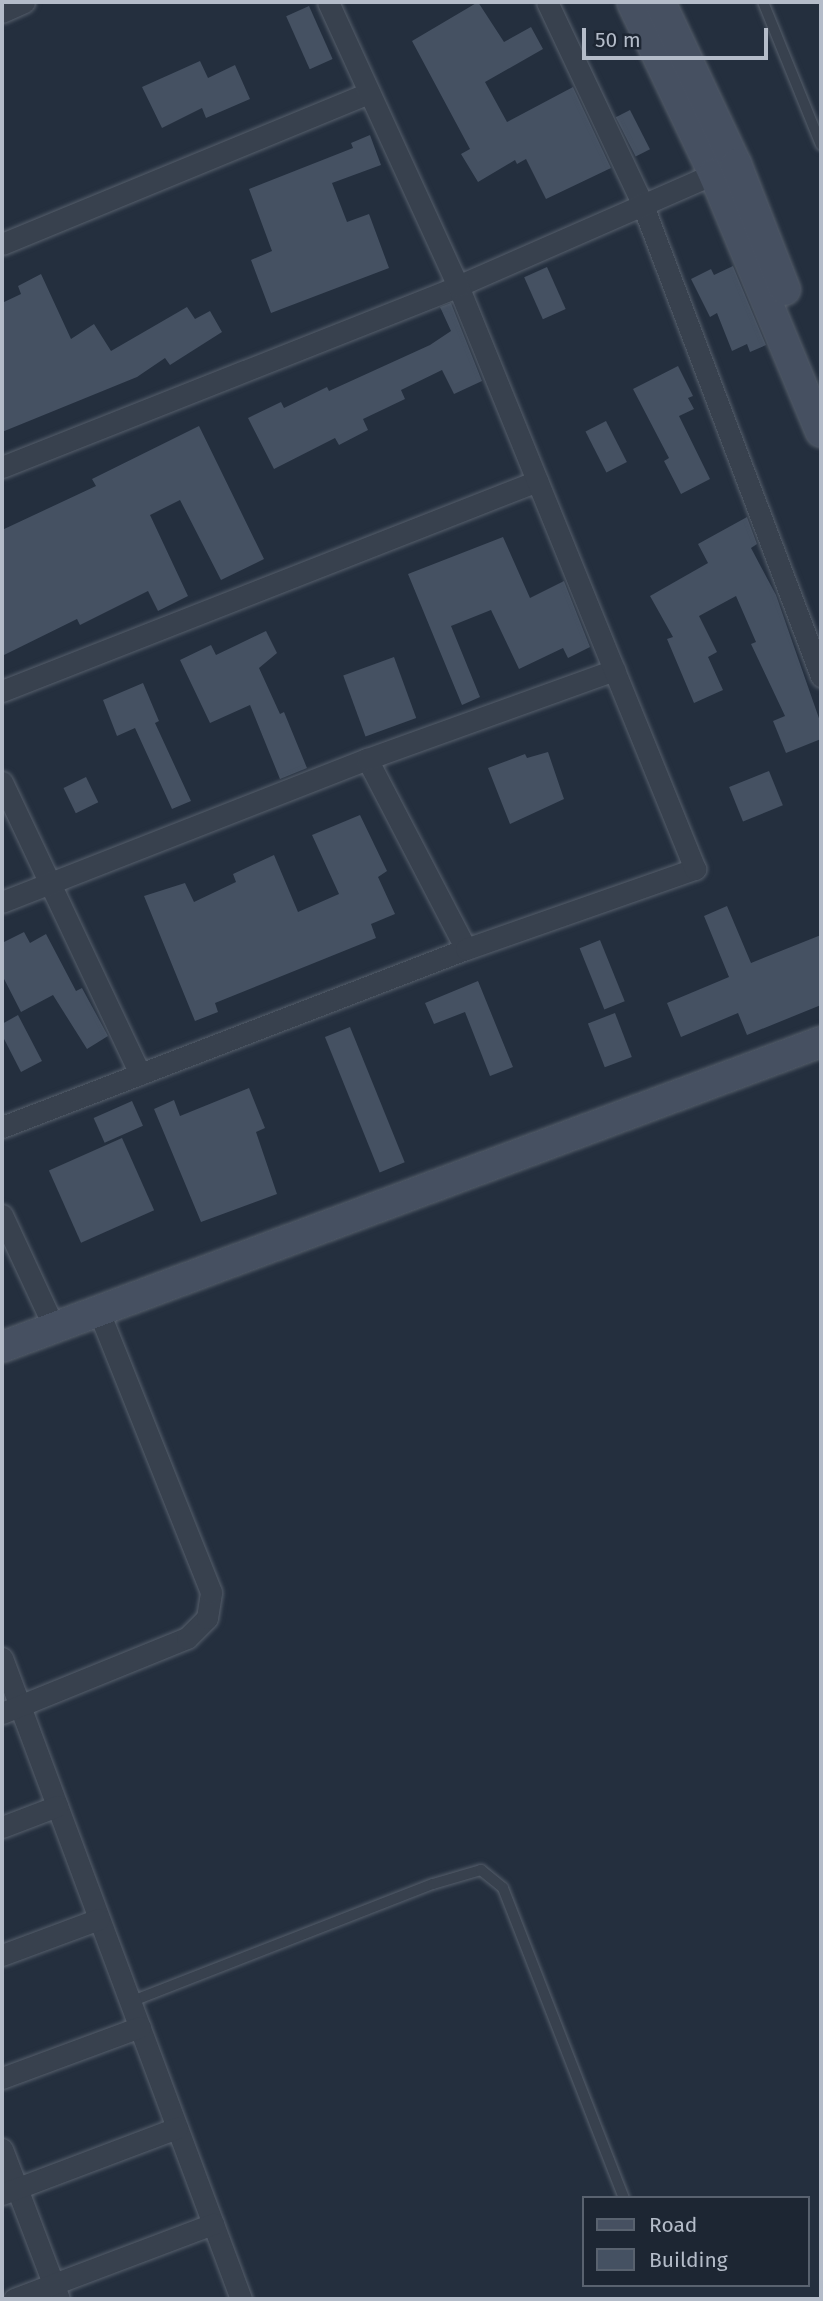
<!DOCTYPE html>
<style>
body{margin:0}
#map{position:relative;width:823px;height:2301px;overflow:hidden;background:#242f3e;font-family:"Fira Sans",sans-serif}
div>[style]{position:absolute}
.building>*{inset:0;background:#455162;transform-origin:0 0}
.roads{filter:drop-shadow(0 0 2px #565f6c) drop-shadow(0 0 2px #565f6c)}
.lane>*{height:10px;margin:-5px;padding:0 5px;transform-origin:5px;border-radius:5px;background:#38414e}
.street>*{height:21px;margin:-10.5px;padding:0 10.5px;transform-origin:10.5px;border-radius:10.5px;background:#38414e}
.secondary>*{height:30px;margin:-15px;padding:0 15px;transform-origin:15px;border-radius:15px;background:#465061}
span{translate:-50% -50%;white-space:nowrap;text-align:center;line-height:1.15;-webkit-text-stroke:5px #1d2633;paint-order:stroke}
.frame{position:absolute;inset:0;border:4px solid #b4bcc9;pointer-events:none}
.legend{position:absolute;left:582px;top:2196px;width:228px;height:91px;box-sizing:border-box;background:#1d2633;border:2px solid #59626f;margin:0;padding:9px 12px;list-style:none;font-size:21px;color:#b4bcc9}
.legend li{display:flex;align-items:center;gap:14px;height:35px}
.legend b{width:35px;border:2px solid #59626f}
.scale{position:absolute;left:582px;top:28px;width:186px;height:32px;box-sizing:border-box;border:4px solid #b4bcc9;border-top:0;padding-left:9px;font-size:21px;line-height:24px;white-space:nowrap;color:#b4bcc9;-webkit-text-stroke:5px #1d2633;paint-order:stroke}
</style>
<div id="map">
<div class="building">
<i style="clip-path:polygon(478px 2px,504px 42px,531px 27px,543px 49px,485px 82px,507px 122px,573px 87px,611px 168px,546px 199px,526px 159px,517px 164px,515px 160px,478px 182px,461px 154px,470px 149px,412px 41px)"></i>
<i style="left:309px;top:6px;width:58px;height:25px;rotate:66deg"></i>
<i style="clip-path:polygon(200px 61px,208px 78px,235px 65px,250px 99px,206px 118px,202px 108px,162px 128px,142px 87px)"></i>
<i style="left:630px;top:110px;width:44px;height:16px;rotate:63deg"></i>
<i style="clip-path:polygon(370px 135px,381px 165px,332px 183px,347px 222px,369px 214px,389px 268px,271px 313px,251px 260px,272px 251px,249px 189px,353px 148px,351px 143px)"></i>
<i style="clip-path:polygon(733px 266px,766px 345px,750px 352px,747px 344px,732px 351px,717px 313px,710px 317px,691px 279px,711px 269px,714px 275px)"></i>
<i style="left:547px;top:267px;width:46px;height:25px;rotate:66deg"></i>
<i style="clip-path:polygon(41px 274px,71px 339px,94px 324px,111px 351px,187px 307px,195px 319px,210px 311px,222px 332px,170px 365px,165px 358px,137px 377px,2px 432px,2px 303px,21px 294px,18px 286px)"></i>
<i style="clip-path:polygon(451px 303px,482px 381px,454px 394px,442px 370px,401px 390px,405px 399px,363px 419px,368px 430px,339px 445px,335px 438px,274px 469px,248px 418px,281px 402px,284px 408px,327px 387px,329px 391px,430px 345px,451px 331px,440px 307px)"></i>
<i style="clip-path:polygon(678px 366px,693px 396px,688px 398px,694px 409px,679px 416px,710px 479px,681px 494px,664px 461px,669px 458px,633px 389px)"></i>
<i style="left:606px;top:421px;width:46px;height:23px;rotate:63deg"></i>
<i style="clip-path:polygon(199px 426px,264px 559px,221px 580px,180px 500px,150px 515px,188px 596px,158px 611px,148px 591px,80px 625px,77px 619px,2px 656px,2px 530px,96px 486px,92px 479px)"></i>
<i style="clip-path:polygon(747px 517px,757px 544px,751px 548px,776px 595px,821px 724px,821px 739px,786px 753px,773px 721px,785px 716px,751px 644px,756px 642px,736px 596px,699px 616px,717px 652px,708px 657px,723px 690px,694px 703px,667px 639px,673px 637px,650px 596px,708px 563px,698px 544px)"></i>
<i style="clip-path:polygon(503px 537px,530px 598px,564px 581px,590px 647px,568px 658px,563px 648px,519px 669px,491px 610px,451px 626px,480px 697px,462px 705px,408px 574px)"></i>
<i style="clip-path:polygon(266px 631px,277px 653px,259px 668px,280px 714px,284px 712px,307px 768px,280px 779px,250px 705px,210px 723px,180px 660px,211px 645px,216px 655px)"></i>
<i style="left:394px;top:657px;width:65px;height:54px;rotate:70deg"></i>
<i style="clip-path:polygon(143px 683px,159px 721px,155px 723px,191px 801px,172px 809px,135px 728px,117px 736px,103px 700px)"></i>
<i style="clip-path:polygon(548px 752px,564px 799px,510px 824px,488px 768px,525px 754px,527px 758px)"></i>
<i style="left:769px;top:771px;width:37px;height:43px;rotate:68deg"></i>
<i style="left:86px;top:777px;width:28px;height:25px;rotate:64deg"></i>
<i style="clip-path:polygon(360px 815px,387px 871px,378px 877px,395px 914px,371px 924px,376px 938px,215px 1003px,218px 1012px,195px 1021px,144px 896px,185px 883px,194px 902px,236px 882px,233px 874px,274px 855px,298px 912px,339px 894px,312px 835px)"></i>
<i style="clip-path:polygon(727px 906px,751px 963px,821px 935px,821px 1005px,747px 1035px,738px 1013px,681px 1037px,667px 1003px,729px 977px,704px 916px)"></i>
<i style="clip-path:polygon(24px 932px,30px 943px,46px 934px,76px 991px,82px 988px,108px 1036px,87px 1049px,53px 995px,21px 1012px,2px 975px,2px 943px)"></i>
<i style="left:600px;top:940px;width:66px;height:22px;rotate:68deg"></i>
<i style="clip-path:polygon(478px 981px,513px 1067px,490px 1076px,465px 1012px,434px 1024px,425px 1003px)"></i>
<i style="left:615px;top:1013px;width:47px;height:29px;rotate:69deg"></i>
<i style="clip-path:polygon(18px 1015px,42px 1061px,21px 1072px,2px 1035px,2px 1024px)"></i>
<i style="left:350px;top:1027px;width:146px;height:27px;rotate:68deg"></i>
<i style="clip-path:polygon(249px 1088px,265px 1128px,256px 1132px,277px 1194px,201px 1222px,154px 1109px,174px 1100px,180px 1116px)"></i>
<i style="left:132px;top:1101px;width:27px;height:42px;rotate:66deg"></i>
<i style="left:122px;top:1138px;width:79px;height:80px;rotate:66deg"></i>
</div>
<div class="roads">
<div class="lane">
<i style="left:763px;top:2px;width:154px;rotate:67.9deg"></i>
<i style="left:130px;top:2002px;width:325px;rotate:-21.3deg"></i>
<i style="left:433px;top:1884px;width:50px;rotate:-16.3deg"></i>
<i style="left:481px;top:1870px;width:28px;rotate:39deg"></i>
<i style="left:503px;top:1888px;width:333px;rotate:68.7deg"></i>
</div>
<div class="street">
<i style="left:547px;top:2px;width:222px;rotate:64.7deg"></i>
<i style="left:642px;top:203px;width:506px;rotate:69.27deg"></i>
<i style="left:2px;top:12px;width:24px;rotate:-24deg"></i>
<i style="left:2px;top:244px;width:397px;rotate:-22.4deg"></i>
<i style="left:2px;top:467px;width:491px;rotate:-21.6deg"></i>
<i style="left:458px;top:286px;width:291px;rotate:-23.7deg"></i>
<i style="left:2px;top:691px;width:575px;rotate:-21.43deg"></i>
<i style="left:367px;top:759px;width:214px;rotate:62.5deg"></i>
<i style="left:2px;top:782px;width:323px;rotate:64.7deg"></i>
<i style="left:2px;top:902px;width:392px;rotate:-21.4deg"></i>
<i style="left:367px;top:759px;width:263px;rotate:-19.8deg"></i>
<i style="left:2px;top:1127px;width:497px;rotate:-21deg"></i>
<i style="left:466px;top:949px;width:243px;rotate:-19.3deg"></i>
<i style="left:695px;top:869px;width:629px;rotate:-112.12deg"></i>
<i style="left:458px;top:286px;width:312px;rotate:-114.6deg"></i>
<i style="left:2px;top:1215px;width:123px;rotate:65.1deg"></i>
<i style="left:2px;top:1658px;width:684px;rotate:69.55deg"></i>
<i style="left:2px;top:1713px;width:200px;rotate:-22.1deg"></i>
<i style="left:187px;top:1638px;width:28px;rotate:-45deg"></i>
<i style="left:207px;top:1618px;width:26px;rotate:-81deg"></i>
<i style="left:211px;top:1592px;width:304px;rotate:-111.8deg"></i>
<i style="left:2px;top:1827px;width:59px;rotate:-20.9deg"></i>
<i style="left:2px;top:1955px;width:103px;rotate:-20.4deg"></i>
<i style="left:2px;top:2078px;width:147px;rotate:-20.3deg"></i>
<i style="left:2px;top:2149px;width:160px;rotate:69.2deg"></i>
<i style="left:2px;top:2194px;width:187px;rotate:-20.7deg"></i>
<i style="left:14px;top:2299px;width:213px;rotate:-20.7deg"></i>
</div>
<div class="secondary">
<i style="left:632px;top:2px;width:191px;rotate:64.5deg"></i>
<i style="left:714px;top:174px;width:279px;rotate:67.5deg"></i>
<i style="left:660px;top:2px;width:179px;rotate:64.9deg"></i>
<i style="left:736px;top:164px;width:135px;rotate:68.7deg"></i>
<i style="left:2px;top:1347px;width:874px;rotate:-20.43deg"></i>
</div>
</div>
<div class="frame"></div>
<ul class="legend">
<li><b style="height:9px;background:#465061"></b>Road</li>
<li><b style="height:19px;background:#455162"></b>Building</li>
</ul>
<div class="scale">50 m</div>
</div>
